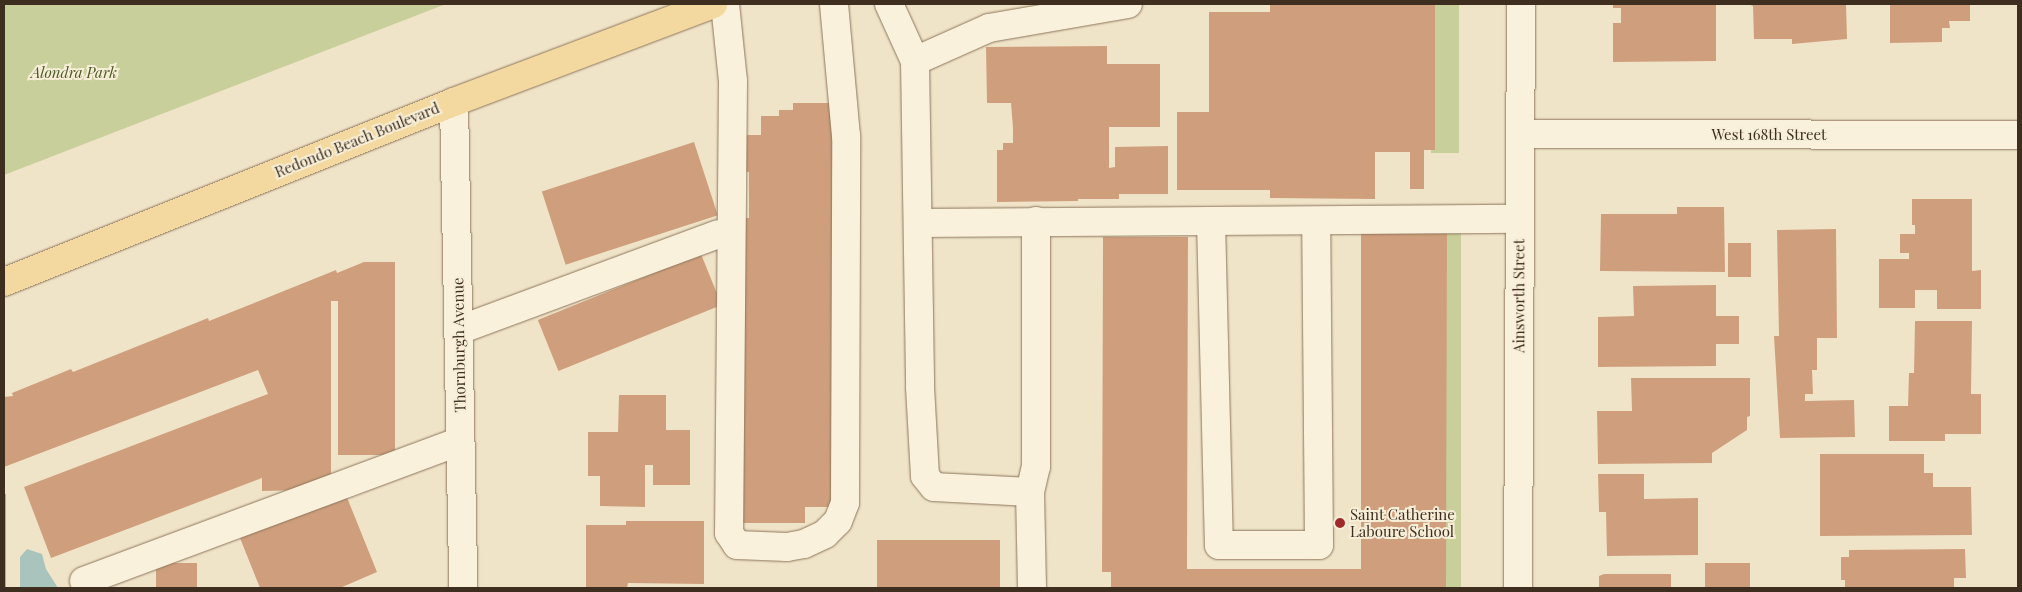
<!DOCTYPE html>
<style>
body{margin:0}
#map{position:relative;width:2022px;height:592px;overflow:hidden;background:#f0e4c8;font-family:"Playfair Display",serif}
div>[style]{position:absolute}
.green>*{inset:0;background:#c9cf9b;transform-origin:0 0}
.water>*{inset:0;background:#a9c4bc}
.building>*{inset:0;background:#cf9f7d;transform-origin:0 0}
.roads{filter:drop-shadow(0 0 1px #8d765c) drop-shadow(0 0 1px #8d765c)}
.minor>*{height:28px;margin:-14px;padding:0 14px;transform-origin:14px;border-radius:14px;background:#faf1dc}
.major>*{height:28px;margin:-14px;padding:0 14px;transform-origin:14px;border-radius:14px;background:#f3d9a0}
.dots>*{width:14px;height:14px;translate:-50% -50%;box-sizing:border-box;border:2px solid #f7eed8;border-radius:50%}
span{translate:-50% -50%;white-space:nowrap;text-align:center;line-height:1.15;-webkit-text-stroke:4px #f7eed8;paint-order:stroke}
.park-label{font-size:15px;color:#4d5a26;font-style:italic}
.street-label{font-size:15px;color:#3d2e20}
.poi-label{font-size:15px;color:#3d2e20}
.left{translate:0 -50%;text-align:left}
.frame{position:absolute;inset:0;border:5px solid #3d2e20;pointer-events:none}
</style>
<div id="map">
<div class="green">
<i style="clip-path:polygon(4px 4px,446px 4px,4px 175px)"></i>
<i style="left:1431px;top:4px;width:28px;height:149px"></i>
<i style="left:1434px;top:220px;width:27px;height:368px"></i>
</div>
<div class="water">
<i style="clip-path:polygon(27px 549px,42px 554px,46px 569px,58px 588px,20px 588px,20px 557px)"></i>
</div>
<div class="building">
<i style="clip-path:polygon(1270px 4px,1435px 4px,1435px 150px,1424px 150px,1424px 189px,1410px 189px,1410px 152px,1375px 152px,1375px 199px,1270px 198px,1270px 190px,1177px 190px,1177px 112px,1209px 112px,1209px 12px,1270px 12px)"></i>
<i style="clip-path:polygon(1613px 4px,1716px 5px,1716px 61px,1613px 62px,1613px 23px,1621px 23px,1621px 8px,1613px 8px)"></i>
<i style="clip-path:polygon(1748px 4px,1846px 4px,1847px 39px,1792px 44px,1792px 39px,1754px 39px,1753px 6px)"></i>
<i style="clip-path:polygon(1890px 4px,1970px 4px,1970px 21px,1949px 21px,1950px 28px,1942px 28px,1942px 42px,1890px 43px)"></i>
<i style="clip-path:polygon(1107px 46px,1107px 64px,1160px 64px,1160px 127px,1109px 127px,1109px 168px,1115px 167px,1115px 147px,1168px 146px,1168px 194px,1119px 194px,1119px 199px,1078px 199px,1078px 201px,997px 202px,997px 150px,1003px 150px,1003px 143px,1013px 143px,1013px 128px,1011px 103px,987px 103px,986px 47px)"></i>
<i style="clip-path:polygon(793px 103px,841px 103px,843px 507px,805px 507px,805px 523px,739px 523px,740px 218px,749px 218px,749px 172px,737px 171px,737px 135px,761px 135px,761px 116px,779px 116px,779px 110px,793px 110px)"></i>
<i style="left:694px;top:142px;width:77px;height:160px;rotate:72deg"></i>
<i style="clip-path:polygon(1912px 199px,1972px 199px,1972px 271px,1981px 270px,1981px 309px,1937px 309px,1937px 290px,1915px 290px,1915px 308px,1879px 308px,1879px 259px,1909px 259px,1909px 253px,1900px 253px,1900px 234px,1915px 234px,1915px 225px,1912px 225px)"></i>
<i style="clip-path:polygon(1677px 207px,1724px 207px,1725px 272px,1600px 271px,1601px 214px,1677px 214px)"></i>
<i style="clip-path:polygon(1361px 227px,1447px 227px,1446px 588px,1111px 588px,1111px 572px,1102px 572px,1103px 237px,1188px 237px,1187px 569px,1361px 569px)"></i>
<i style="clip-path:polygon(1836px 229px,1837px 338px,1817px 338px,1817px 370px,1812px 370px,1813px 394px,1805px 394px,1805px 401px,1854px 400px,1855px 437px,1780px 438px,1774px 336px,1779px 336px,1777px 230px)"></i>
<i style="left:1728px;top:243px;width:23px;height:34px"></i>
<i style="left:701px;top:254px;width:55px;height:176px;rotate:68deg"></i>
<i style="clip-path:polygon(364px 262px,395px 262px,395px 455px,338px 455px,338px 301px,331px 301px,331px 481px,307px 490px,262px 491px,262px 478px,51px 558px,24px 487px,268px 394px,258px 370px,4px 467px,4px 397px,13px 396px,12px 393px,71px 369px,73px 372px,208px 318px,209px 321px,336px 270px,337px 273px)"></i>
<i style="clip-path:polygon(1716px 285px,1716px 316px,1739px 316px,1739px 344px,1716px 344px,1716px 366px,1598px 367px,1598px 317px,1634px 316px,1633px 286px)"></i>
<i style="clip-path:polygon(1915px 321px,1972px 321px,1971px 394px,1981px 394px,1981px 434px,1945px 434px,1945px 441px,1889px 441px,1889px 406px,1908px 406px,1909px 373px,1914px 373px)"></i>
<i style="clip-path:polygon(1631px 378px,1750px 378px,1750px 416px,1747px 417px,1747px 430px,1712px 453px,1712px 463px,1598px 464px,1597px 411px,1632px 411px)"></i>
<i style="clip-path:polygon(619px 395px,666px 395px,666px 430px,690px 430px,690px 485px,653px 485px,653px 465px,645px 465px,645px 507px,600px 506px,600px 476px,588px 476px,588px 432px,618px 432px)"></i>
<i style="clip-path:polygon(1820px 454px,1924px 454px,1924px 473px,1933px 473px,1933px 487px,1971px 487px,1972px 535px,1820px 536px)"></i>
<i style="clip-path:polygon(1598px 474px,1644px 474px,1644px 499px,1698px 498px,1698px 555px,1607px 556px,1606px 512px,1599px 512px)"></i>
<i style="left:6px;top:494px;width:94px;height:2px;rotate:90deg"></i>
<i style="clip-path:polygon(346px 495px,377px 572px,340px 588px,260px 588px,240px 538px)"></i>
<i style="clip-path:polygon(626px 521px,704px 521px,704px 584px,628px 583px,627px 588px,586px 588px,586px 525px,626px 525px)"></i>
<i style="left:877px;top:540px;width:123px;height:48px"></i>
<i style="clip-path:polygon(1965px 549px,1966px 578px,1954px 578px,1954px 588px,1845px 588px,1845px 580px,1841px 580px,1841px 557px,1849px 557px,1849px 550px)"></i>
<i style="left:156px;top:563px;width:41px;height:25px"></i>
<i style="left:1705px;top:563px;width:45px;height:25px"></i>
<i style="clip-path:polygon(1604px 574px,1671px 574px,1671px 588px,1599px 588px,1599px 576px)"></i>
</div>
<div class="roads">
<div class="minor">
<i style="left:725px;top:4px;width:77px;rotate:84.1deg"></i>
<i style="left:733px;top:81px;width:452px;rotate:90.5deg"></i>
<i style="left:729px;top:533px;width:14px;rotate:56deg"></i>
<i style="left:737px;top:545px;width:50px;rotate:2.3deg"></i>
<i style="left:787px;top:547px;width:17px;rotate:-10deg"></i>
<i style="left:804px;top:544px;width:23px;rotate:-25deg"></i>
<i style="left:825px;top:534px;width:18px;rotate:-45deg"></i>
<i style="left:838px;top:521px;width:19px;rotate:-69deg"></i>
<i style="left:845px;top:503px;width:367px;rotate:-89.8deg"></i>
<i style="left:846px;top:136px;width:133px;rotate:-95.2deg"></i>
<i style="left:889px;top:4px;width:63px;rotate:65.5deg"></i>
<i style="left:915px;top:61px;width:81px;rotate:-24deg"></i>
<i style="left:989px;top:28px;width:141px;rotate:-9.8deg"></i>
<i style="left:915px;top:61px;width:326px;rotate:89.1deg"></i>
<i style="left:920px;top:387px;width:89px;rotate:86.8deg"></i>
<i style="left:925px;top:476px;width:14px;rotate:51deg"></i>
<i style="left:934px;top:487px;width:96px;rotate:3deg"></i>
<i style="left:1030px;top:492px;width:26px;rotate:-77deg"></i>
<i style="left:1036px;top:467px;width:246px;rotate:-90deg"></i>
<i style="left:454px;top:102px;width:486px;rotate:88.9deg"></i>
<i style="left:1520px;top:134px;width:498px;rotate:0.1deg"></i>
<i style="left:1211px;top:221px;width:309px;rotate:-0.4deg"></i>
<i style="left:918px;top:223px;width:293px;rotate:-0.4deg"></i>
<i style="left:1211px;top:221px;width:324px;rotate:88.6deg"></i>
<i style="left:1219px;top:545px;width:100px"></i>
<i style="left:1319px;top:545px;width:323px;rotate:-90.5deg"></i>
<i style="left:459px;top:330px;width:276px;rotate:-20.3deg"></i>
<i style="left:1030px;top:492px;width:96px;rotate:88.8deg"></i>
<i style="left:84px;top:581px;width:401px;rotate:-20.4deg"></i>
<i style="left:1518px;top:588px;width:584px;rotate:-89.71deg"></i>
</div>
<div class="major">
<i style="left:4px;top:282px;width:485px;rotate:-21.8deg"></i>
<i style="left:454px;top:102px;width:277px;rotate:-20.7deg"></i>
</div>
</div>
<div class="dots">
<i style="left:1340px;top:523px;background:#9e2a2b"></i>
</div>
<div class="park-label">
<span style="left:74px;top:73px">Alondra Park</span>
</div>
<div class="street-label">
<span style="left:1769px;top:135px">West 168th Street</span>
<span style="left:357px;top:140px;rotate:-22deg">Redondo Beach Boulevard</span>
<span style="left:1519px;top:296px;rotate:-90deg">Ainsworth Street</span>
<span style="left:459px;top:345px;rotate:-91deg">Thornburgh Avenue</span>
</div>
<div class="poi-label">
<span class="left" style="left:1350px;top:523px">Saint Catherine<br>Laboure School</span>
</div>
<div class="frame"></div>
</div>
